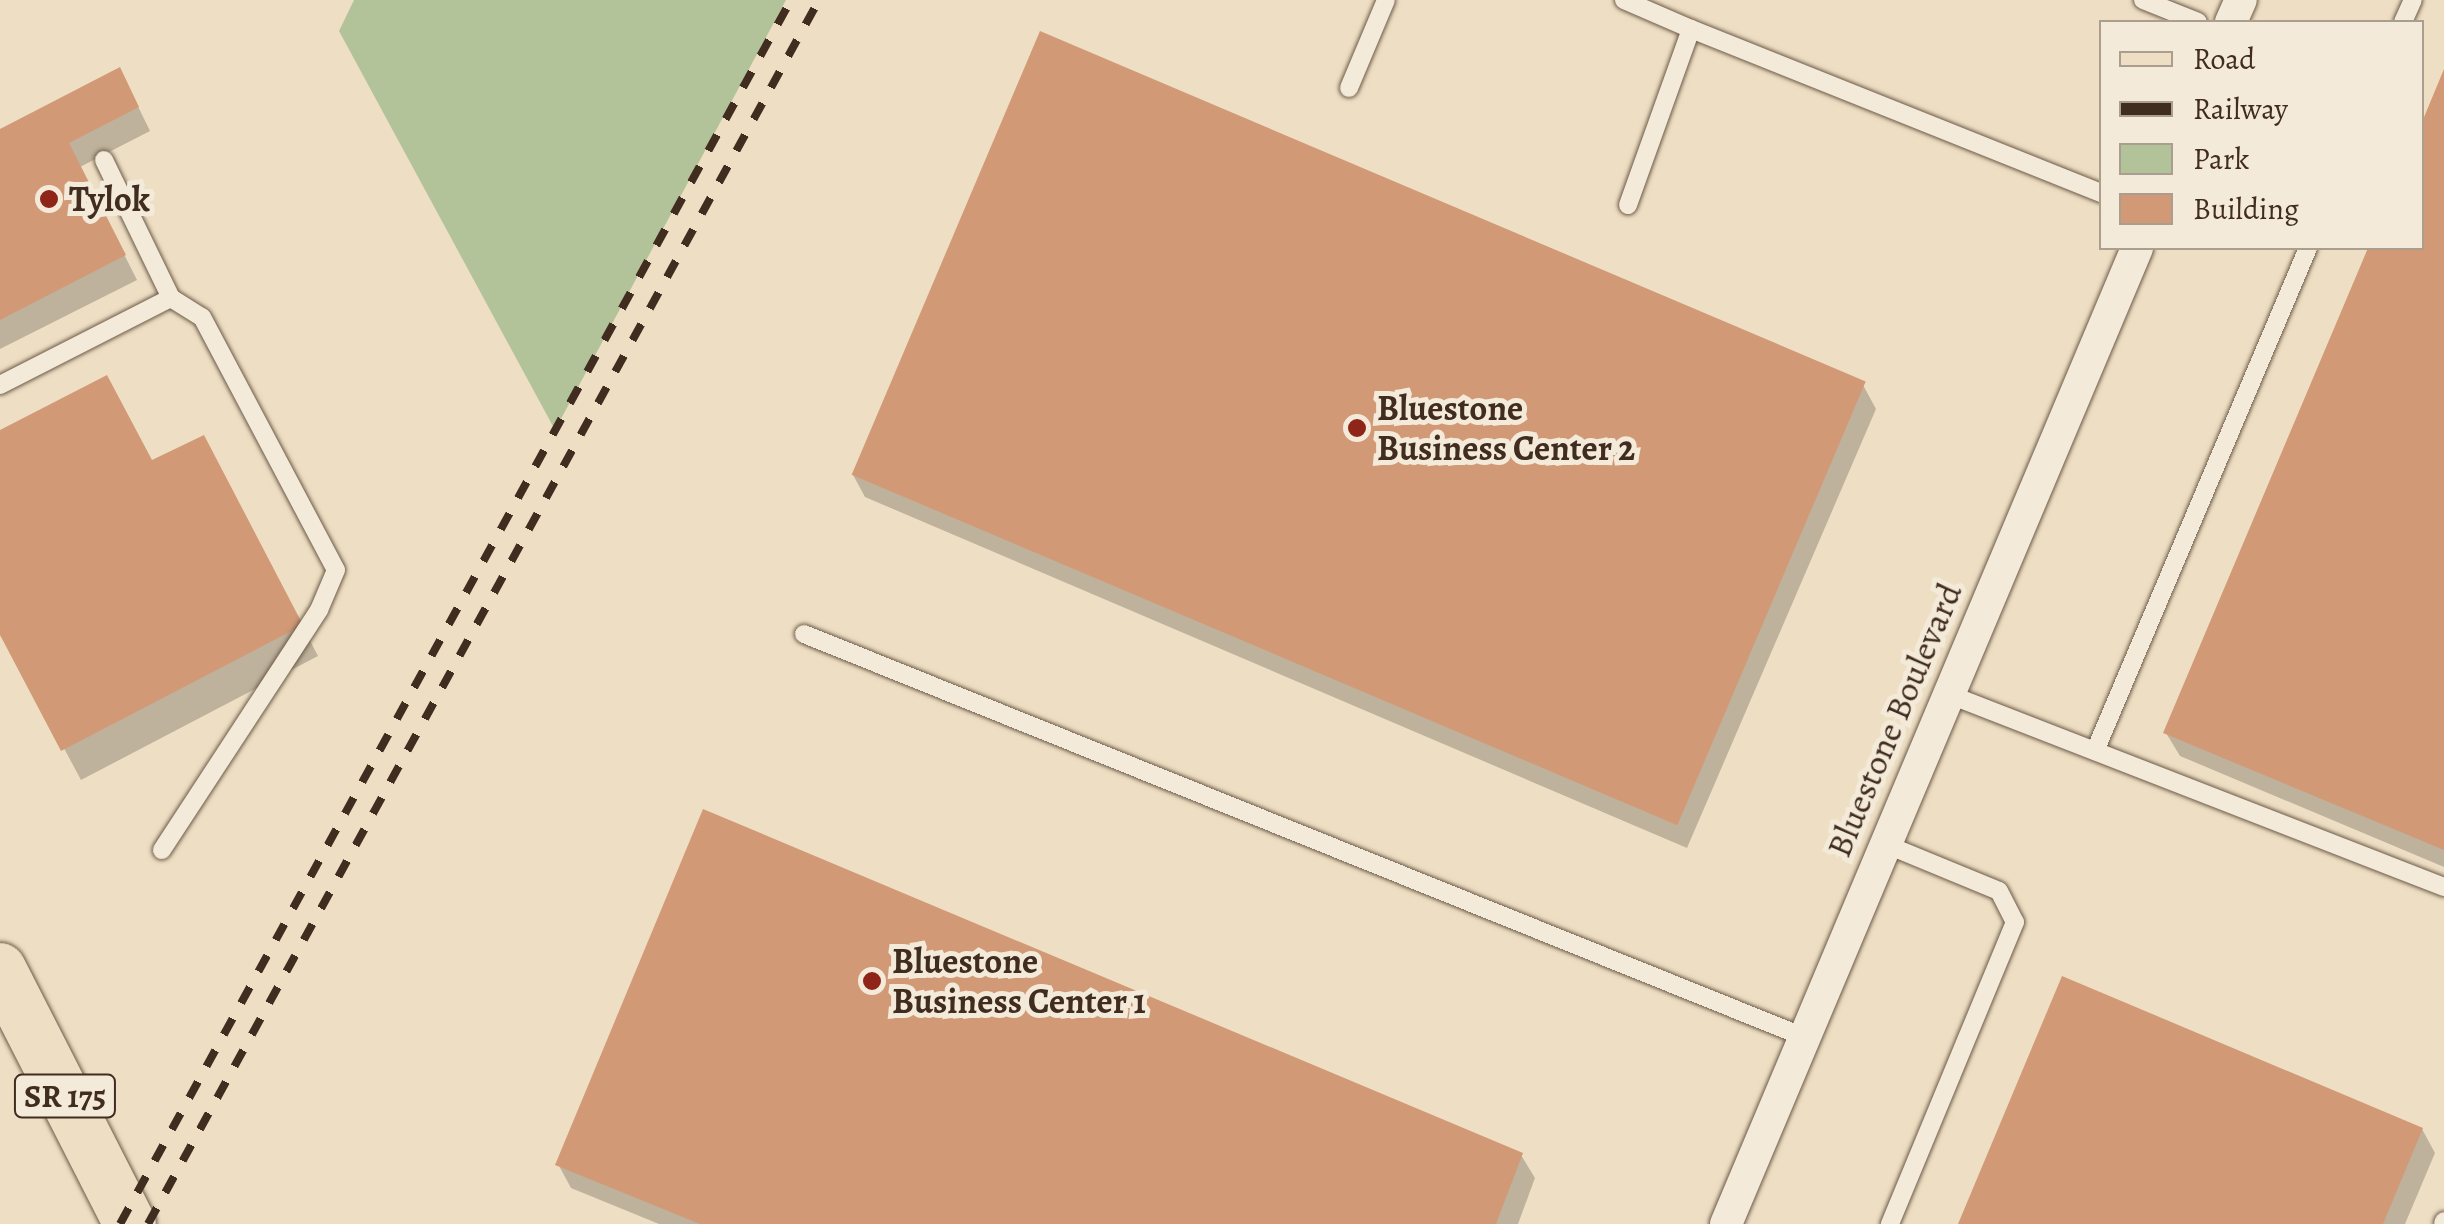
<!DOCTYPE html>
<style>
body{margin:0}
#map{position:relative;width:2444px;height:1224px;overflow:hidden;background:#eedfc4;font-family:Alegreya,serif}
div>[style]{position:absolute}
.green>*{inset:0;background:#b3c399}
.shadow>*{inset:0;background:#0003}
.building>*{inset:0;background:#d29976;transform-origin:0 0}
.roads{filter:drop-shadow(0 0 2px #6c5a48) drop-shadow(0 0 2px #6c5a48)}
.service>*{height:18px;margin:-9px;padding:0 9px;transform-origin:9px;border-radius:9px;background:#f4ead9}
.minor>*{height:32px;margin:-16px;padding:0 16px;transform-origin:16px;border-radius:16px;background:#f4ead9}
.primary>*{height:52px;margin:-26px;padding:0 26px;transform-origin:26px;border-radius:26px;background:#eedfc4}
.rail>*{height:8px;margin-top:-4px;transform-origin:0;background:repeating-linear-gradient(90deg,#412d1f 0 18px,transparent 0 36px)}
.dots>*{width:28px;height:28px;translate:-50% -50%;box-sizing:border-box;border:5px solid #f4ead9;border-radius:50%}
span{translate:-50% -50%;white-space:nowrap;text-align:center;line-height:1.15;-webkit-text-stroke:10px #f4ead9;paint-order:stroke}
.shield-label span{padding:2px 8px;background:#f4ead9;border:2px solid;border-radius:8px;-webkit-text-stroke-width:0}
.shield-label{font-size:32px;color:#412d1f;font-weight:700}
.poi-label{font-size:35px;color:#412d1f;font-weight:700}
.left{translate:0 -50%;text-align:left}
.street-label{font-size:35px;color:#412d1f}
.legend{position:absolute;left:2099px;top:20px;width:325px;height:230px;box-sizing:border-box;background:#f4ead9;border:2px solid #ac9e8f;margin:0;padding:12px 18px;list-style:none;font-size:30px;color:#412d1f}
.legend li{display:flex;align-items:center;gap:20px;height:50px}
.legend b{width:50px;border:2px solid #ac9e8f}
</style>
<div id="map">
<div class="green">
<i style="clip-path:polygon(354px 0,786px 0,555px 430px,339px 31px)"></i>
</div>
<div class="shadow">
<i style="clip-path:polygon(2444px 75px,2444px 867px,2180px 756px,2166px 733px,2371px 248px,2422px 248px,2422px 128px)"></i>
<i style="clip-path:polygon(132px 94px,150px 131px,80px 167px,137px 280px,0 349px,0 132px)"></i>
<i style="clip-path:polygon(1863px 385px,1876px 409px,1687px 848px,865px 497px,852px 473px)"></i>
<i style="clip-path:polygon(0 433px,152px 462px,220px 468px,318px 656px,81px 780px,0 629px)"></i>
<i style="clip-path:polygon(2422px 1129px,2435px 1153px,2405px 1224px,1960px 1224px)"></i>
<i style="clip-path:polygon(1521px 1155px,1535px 1178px,1518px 1224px,659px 1224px,571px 1188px,558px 1164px)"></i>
</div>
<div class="building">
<i style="left:1040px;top:31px;width:897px;height:482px;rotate:23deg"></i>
<i style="clip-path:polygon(120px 67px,139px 107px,69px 143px,126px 255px,0 320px,0 129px)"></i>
<i style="clip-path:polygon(2444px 69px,2444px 850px,2163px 733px,2368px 248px,2422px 248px,2422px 122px)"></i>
<i style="clip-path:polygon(107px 375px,152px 460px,204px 435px,303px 625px,61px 751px,0 635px,0 430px)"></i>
<i style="clip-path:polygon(703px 809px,1523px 1153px,1496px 1224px,700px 1224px,555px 1165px)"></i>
<i style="clip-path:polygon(2062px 976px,2423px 1128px,2383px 1224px,1958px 1224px)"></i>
</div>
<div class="roads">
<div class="service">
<i style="left:1624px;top:0;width:73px;rotate:23.4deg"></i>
<i style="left:2143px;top:0;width:59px;rotate:21.8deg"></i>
<i style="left:2403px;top:22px;width:24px;rotate:-66deg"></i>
<i style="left:1349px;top:88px;width:95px;rotate:-67.2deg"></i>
<i style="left:104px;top:160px;width:153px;rotate:64.1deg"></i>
<i style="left:1628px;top:205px;width:187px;rotate:-70.3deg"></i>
<i style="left:1691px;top:29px;width:443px;rotate:21.8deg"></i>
<i style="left:0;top:385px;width:192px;rotate:-27deg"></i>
<i style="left:171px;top:298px;width:36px;rotate:32deg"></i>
<i style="left:202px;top:317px;width:286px;rotate:62.1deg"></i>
<i style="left:336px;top:570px;width:43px;rotate:113deg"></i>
<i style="left:319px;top:610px;width:287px;rotate:123.2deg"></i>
<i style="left:804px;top:634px;width:1078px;rotate:21.95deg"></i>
<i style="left:1948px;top:694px;width:532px;rotate:21.26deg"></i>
<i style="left:2095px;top:751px;width:546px;rotate:-67.05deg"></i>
<i style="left:1885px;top:844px;width:123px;rotate:22.4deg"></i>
<i style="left:1999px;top:891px;width:35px;rotate:63deg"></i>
<i style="left:2015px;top:922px;width:327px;rotate:112.5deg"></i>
<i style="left:2443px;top:1224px;width:3px;rotate:-72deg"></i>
</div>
<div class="minor">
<i style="left:2231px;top:22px;width:24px;rotate:-66deg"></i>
<i style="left:1726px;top:1224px;width:1059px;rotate:-67.16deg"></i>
</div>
<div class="primary">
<i style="left:0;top:969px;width:286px;rotate:63deg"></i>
</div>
</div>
<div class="rail">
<i style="left:120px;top:1224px;width:1396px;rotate:-61.27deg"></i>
<i style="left:148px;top:1224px;width:1396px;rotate:-61.27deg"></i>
</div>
<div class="dots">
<i style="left:49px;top:199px;background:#8f2418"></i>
<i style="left:1357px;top:428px;background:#8f2418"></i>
<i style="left:872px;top:981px;background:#8f2418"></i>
</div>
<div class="shield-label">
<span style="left:65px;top:1096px">SR 175</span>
</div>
<div class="poi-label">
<span class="left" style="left:69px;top:199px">Tylok</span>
<span class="left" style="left:1377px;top:428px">Bluestone<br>Business Center 2</span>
<span class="left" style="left:892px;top:981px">Bluestone<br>Business Center 1</span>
</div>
<div class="street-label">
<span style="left:1894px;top:720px;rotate:-67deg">Bluestone Boulevard</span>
</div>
<ul class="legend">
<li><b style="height:12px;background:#eedfc4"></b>Road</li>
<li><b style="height:12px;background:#412d1f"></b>Railway</li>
<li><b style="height:28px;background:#b3c399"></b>Park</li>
<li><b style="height:28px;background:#d29976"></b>Building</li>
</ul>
</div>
